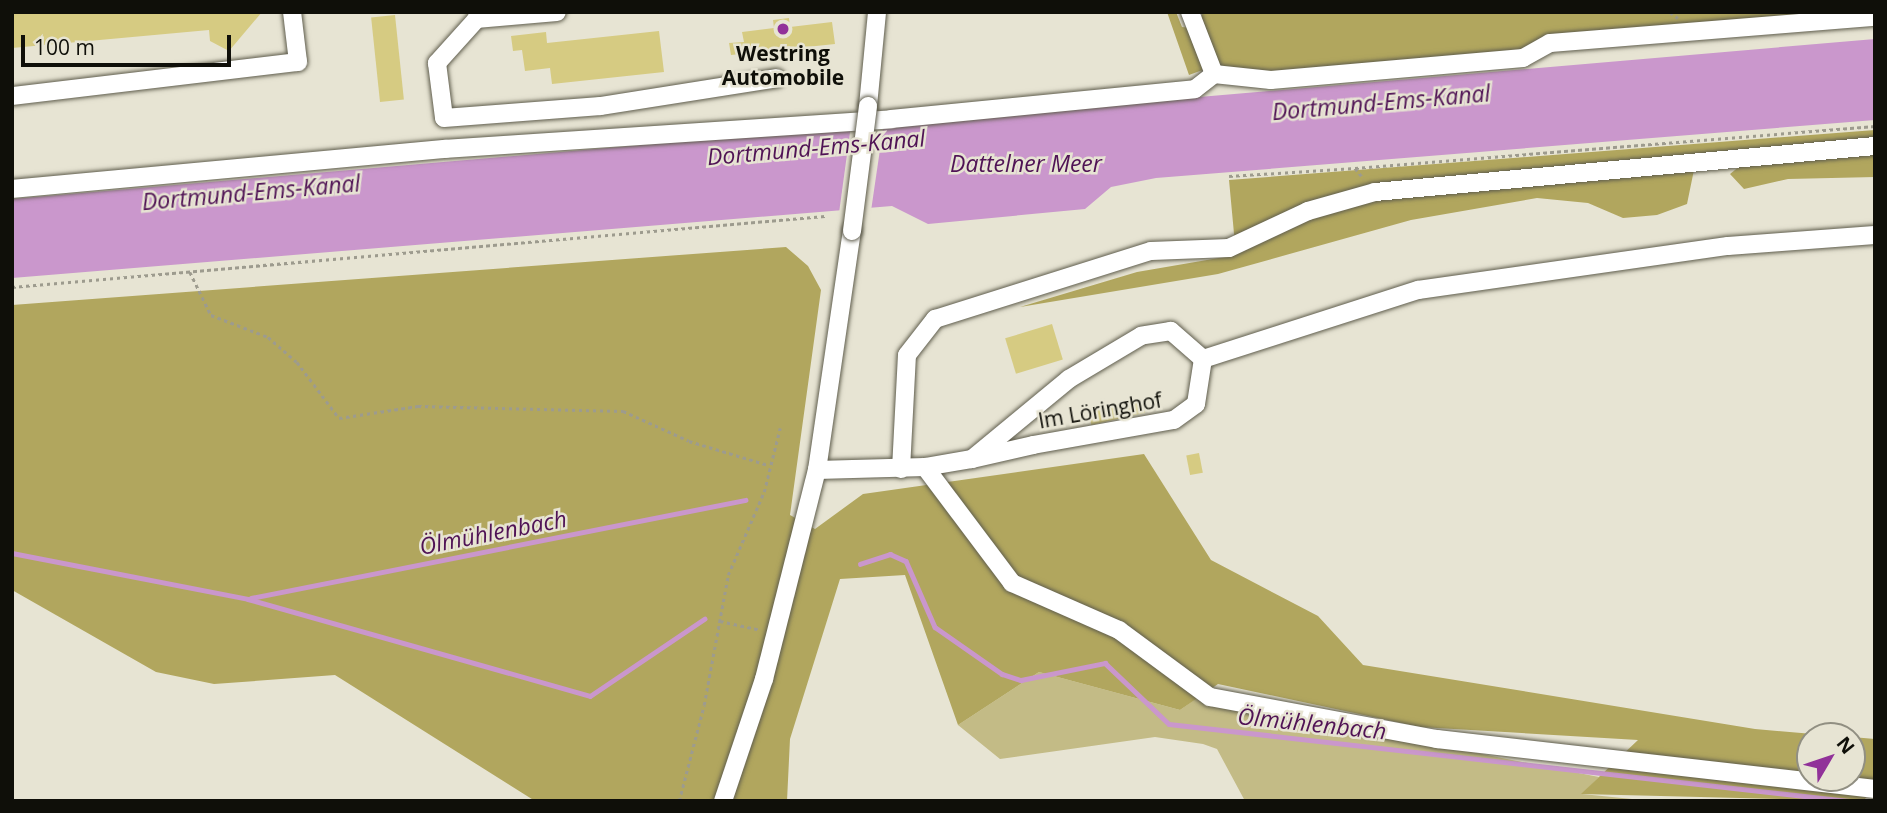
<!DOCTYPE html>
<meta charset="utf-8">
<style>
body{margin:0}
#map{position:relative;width:1887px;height:813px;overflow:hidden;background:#e7e4d3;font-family:"Open Sans",sans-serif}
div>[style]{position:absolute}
.green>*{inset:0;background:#c3bb86}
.forest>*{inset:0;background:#b1a65e}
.water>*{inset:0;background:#ca97cc}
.pier>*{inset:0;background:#e7e4d3}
.stream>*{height:4.5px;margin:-2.25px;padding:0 2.25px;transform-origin:2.25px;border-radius:2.25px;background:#ca97cc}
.building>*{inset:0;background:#d6cb82;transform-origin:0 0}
.path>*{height:2.5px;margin-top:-1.25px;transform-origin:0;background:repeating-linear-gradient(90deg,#9d9b8e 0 3.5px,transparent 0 7px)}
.roads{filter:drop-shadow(0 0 2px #5f5d4d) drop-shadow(0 0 2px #5f5d4d)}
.minor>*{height:18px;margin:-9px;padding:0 9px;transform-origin:9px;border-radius:9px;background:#fff}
.bridges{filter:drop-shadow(0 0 2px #5f5d4d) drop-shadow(0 0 2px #5f5d4d)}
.minor-bridge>*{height:18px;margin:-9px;padding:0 9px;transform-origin:9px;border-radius:9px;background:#fff}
.dots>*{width:19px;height:19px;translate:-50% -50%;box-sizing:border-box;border:4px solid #e7e4d3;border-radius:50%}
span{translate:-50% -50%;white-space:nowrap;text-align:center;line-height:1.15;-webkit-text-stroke:5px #e7e4d3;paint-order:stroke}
.poi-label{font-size:21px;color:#0f0f09;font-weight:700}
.street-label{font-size:21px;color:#0f0f09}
.water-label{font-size:23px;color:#501355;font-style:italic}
.frame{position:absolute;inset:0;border:14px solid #0f0f09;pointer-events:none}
.north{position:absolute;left:1796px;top:722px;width:70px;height:70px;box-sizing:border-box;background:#e7e4d3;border:2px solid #918f82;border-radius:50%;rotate:51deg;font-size:19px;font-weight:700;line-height:28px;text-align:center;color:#0f0f09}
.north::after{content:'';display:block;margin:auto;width:24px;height:32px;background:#913199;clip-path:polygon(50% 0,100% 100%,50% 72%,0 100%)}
.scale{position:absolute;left:21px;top:35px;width:210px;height:32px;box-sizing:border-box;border:4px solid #0f0f09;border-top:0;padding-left:9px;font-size:21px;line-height:24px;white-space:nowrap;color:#0f0f09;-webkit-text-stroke:5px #e7e4d3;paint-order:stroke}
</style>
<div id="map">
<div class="green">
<i style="clip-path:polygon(1039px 672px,1180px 710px,1197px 698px,1599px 777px,1582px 794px,1652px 801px,1245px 801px,1217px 749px,1203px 744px,1155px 737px,1000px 759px,958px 725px)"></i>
</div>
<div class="forest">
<i style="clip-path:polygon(1167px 12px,1176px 12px,1182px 27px,1192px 28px,1208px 68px,1189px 75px)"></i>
<i style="clip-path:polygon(1203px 12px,1831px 12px,1522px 55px,1222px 75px,1200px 21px)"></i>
<i style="clip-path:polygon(1875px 130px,1875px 177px,1788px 179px,1744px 189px,1730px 174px,1746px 161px,1695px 165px,1687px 204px,1657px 215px,1623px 218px,1588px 203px,1537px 198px,1411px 220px,1218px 274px,1020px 307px,1137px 272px,1236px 255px,1229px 180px)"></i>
<i style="clip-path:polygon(786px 247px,808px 266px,821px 290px,790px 515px,815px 529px,863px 494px,1144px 454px,1211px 560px,1318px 616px,1363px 665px,1755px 729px,1836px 736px,1810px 736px,1810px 778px,1852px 778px,1852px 737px,1875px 739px,1875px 788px,1863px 801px,1581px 794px,1638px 740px,1420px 727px,1218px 684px,1180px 710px,1039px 672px,958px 725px,905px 575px,840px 579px,790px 739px,787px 801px,535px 801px,335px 675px,214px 684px,156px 672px,12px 590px,12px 305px)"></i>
</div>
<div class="water">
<i style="clip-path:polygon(1875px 39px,1875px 120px,1156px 178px,1111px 187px,1085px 209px,928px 224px,892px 206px,12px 278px,12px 199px)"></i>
</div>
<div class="pier">
<i style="clip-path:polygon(884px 122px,871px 211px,839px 213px,851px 125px)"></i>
</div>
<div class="stream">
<i style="left:12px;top:553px;width:240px;rotate:11deg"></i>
<i style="left:248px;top:599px;width:355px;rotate:15.8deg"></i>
<i style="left:590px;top:696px;width:138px;rotate:-34deg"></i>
<i style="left:860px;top:564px;width:32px;rotate:-18deg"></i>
<i style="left:890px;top:554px;width:17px;rotate:24deg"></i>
<i style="left:906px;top:561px;width:72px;rotate:66.3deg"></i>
<i style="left:935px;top:627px;width:82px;rotate:35deg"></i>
<i style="left:1002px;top:674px;width:20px;rotate:18deg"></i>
<i style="left:1021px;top:680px;width:86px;rotate:-11.4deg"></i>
<i style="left:1105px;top:663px;width:88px;rotate:43.6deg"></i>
<i style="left:1169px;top:724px;width:684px;rotate:6.46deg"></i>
<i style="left:251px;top:598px;width:504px;rotate:-11.22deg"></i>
</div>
<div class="building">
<i style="clip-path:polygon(12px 12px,262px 12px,229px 51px,210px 41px,209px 30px,12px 48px)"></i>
<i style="left:395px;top:15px;width:85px;height:24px;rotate:84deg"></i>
<i style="clip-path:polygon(789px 18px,790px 27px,832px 22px,835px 44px,731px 55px,729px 43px,744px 42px,742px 32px,774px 28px,773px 20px)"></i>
<i style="clip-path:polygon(659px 31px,664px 72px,552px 84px,550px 68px,525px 71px,522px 50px,513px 51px,511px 36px,546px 32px,547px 43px)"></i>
<i style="left:1052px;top:324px;width:37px;height:49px;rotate:73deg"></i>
<i style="left:1142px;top:400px;width:13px;height:55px;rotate:77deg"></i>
<i style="left:1199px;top:453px;width:20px;height:13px;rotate:79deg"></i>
</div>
<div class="path">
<i style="left:1670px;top:12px;width:10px;rotate:37deg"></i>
<i style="left:1355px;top:168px;width:522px;rotate:-4.62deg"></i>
<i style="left:1229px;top:176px;width:126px;rotate:-3.6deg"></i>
<i style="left:1355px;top:168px;width:14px;rotate:51deg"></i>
<i style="left:190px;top:272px;width:48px;rotate:64deg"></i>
<i style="left:211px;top:315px;width:61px;rotate:21.1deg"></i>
<i style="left:268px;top:337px;width:38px;rotate:41deg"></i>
<i style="left:297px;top:362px;width:70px;rotate:53.1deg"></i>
<i style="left:339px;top:418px;width:80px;rotate:-8.6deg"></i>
<i style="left:418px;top:406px;width:205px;rotate:1.4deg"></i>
<i style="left:623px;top:411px;width:72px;rotate:24.4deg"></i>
<i style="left:689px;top:441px;width:83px;rotate:16.9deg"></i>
<i style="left:12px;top:287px;width:816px;rotate:-4.99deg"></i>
<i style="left:720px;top:621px;width:42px;rotate:12.4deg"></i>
<i style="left:679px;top:801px;width:99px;rotate:-75.4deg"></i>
<i style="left:704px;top:705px;width:132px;rotate:-79.5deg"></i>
<i style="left:728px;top:575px;width:90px;rotate:-66.6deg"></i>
<i style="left:764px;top:492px;width:66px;rotate:-76deg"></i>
</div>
<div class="roads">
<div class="minor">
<i style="left:483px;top:12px;width:69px;rotate:132deg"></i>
<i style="left:437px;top:63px;width:55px;rotate:82.7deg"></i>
<i style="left:444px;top:118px;width:157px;rotate:-4.4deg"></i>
<i style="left:601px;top:106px;width:178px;rotate:-9deg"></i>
<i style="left:1190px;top:12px;width:66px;rotate:68.8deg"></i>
<i style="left:1214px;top:74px;width:57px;rotate:6deg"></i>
<i style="left:1271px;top:80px;width:253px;rotate:-5deg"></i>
<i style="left:1523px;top:58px;width:31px;rotate:-29deg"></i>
<i style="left:1550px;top:43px;width:326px;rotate:-4.6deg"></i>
<i style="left:476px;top:19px;width:81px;rotate:-4.9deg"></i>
<i style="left:12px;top:96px;width:288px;rotate:-6.8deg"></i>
<i style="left:298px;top:62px;width:50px;rotate:-96.8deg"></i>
<i style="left:868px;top:106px;width:94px;rotate:-84.5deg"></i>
<i style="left:12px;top:189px;width:435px;rotate:-5.3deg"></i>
<i style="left:445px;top:149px;width:447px;rotate:-3.8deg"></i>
<i style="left:891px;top:119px;width:305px;rotate:-5.6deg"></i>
<i style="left:1195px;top:89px;width:24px;rotate:-38deg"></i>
<i style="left:1203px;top:359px;width:226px;rotate:-17.8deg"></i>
<i style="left:1418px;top:290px;width:313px;rotate:-8.1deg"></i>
<i style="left:1728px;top:246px;width:147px;rotate:-4.3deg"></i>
<i style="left:925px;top:467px;width:145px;rotate:53.1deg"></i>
<i style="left:1012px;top:583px;width:117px;rotate:23.7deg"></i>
<i style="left:1119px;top:630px;width:113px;rotate:36.4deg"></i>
<i style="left:1210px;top:697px;width:231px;rotate:10.5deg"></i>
<i style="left:1437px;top:739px;width:441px;rotate:6.5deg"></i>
<i style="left:901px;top:469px;width:114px;rotate:-87deg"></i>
<i style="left:907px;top:355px;width:46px;rotate:-52.1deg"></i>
<i style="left:935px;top:319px;width:226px;rotate:-17.5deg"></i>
<i style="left:1151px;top:251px;width:78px;rotate:-2.2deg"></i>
<i style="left:1229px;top:248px;width:87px;rotate:-25.1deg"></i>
<i style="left:1308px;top:211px;width:70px;rotate:-15.8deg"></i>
<i style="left:1375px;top:192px;width:502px;rotate:-5.26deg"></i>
<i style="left:817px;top:470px;width:108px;rotate:-1.6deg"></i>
<i style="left:925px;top:467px;width:48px;rotate:-9.7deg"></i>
<i style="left:972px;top:459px;width:63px;rotate:-12.9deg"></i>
<i style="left:1033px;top:445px;width:143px;rotate:-10.1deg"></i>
<i style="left:1174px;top:420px;width:27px;rotate:-36deg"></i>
<i style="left:1196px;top:404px;width:46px;rotate:-81.2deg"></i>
<i style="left:1203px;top:359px;width:43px;rotate:-138.8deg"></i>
<i style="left:1171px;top:331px;width:30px;rotate:171deg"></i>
<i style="left:1141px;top:336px;width:84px;rotate:149.2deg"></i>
<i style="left:1069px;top:379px;width:126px;rotate:140.5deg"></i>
<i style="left:723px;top:801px;width:129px;rotate:-71.4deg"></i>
<i style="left:764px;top:679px;width:216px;rotate:-75.8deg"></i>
<i style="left:817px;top:470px;width:242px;rotate:-81.7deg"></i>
</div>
</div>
<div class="bridges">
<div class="minor-bridge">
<i style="left:852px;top:231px;width:126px;rotate:-82.7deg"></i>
</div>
</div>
<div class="dots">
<i style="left:783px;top:29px;background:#913199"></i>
</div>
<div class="poi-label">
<span style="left:783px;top:65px">Westring<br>Automobile</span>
</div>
<div class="street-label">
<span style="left:1100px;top:410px;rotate:-10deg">Im Löringhof</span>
</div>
<div class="water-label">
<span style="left:1381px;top:102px;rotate:-5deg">Dortmund-Ems-Kanal</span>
<span style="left:816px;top:147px;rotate:-5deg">Dortmund-Ems-Kanal</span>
<span style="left:1026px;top:163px">Dattelner Meer</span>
<span style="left:251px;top:192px;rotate:-5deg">Dortmund-Ems-Kanal</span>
<span style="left:493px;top:532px;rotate:-11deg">Ölmühlenbach</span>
<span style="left:1312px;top:723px;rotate:6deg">Ölmühlenbach</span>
</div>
<div class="frame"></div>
<div class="north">N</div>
<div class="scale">100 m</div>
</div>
